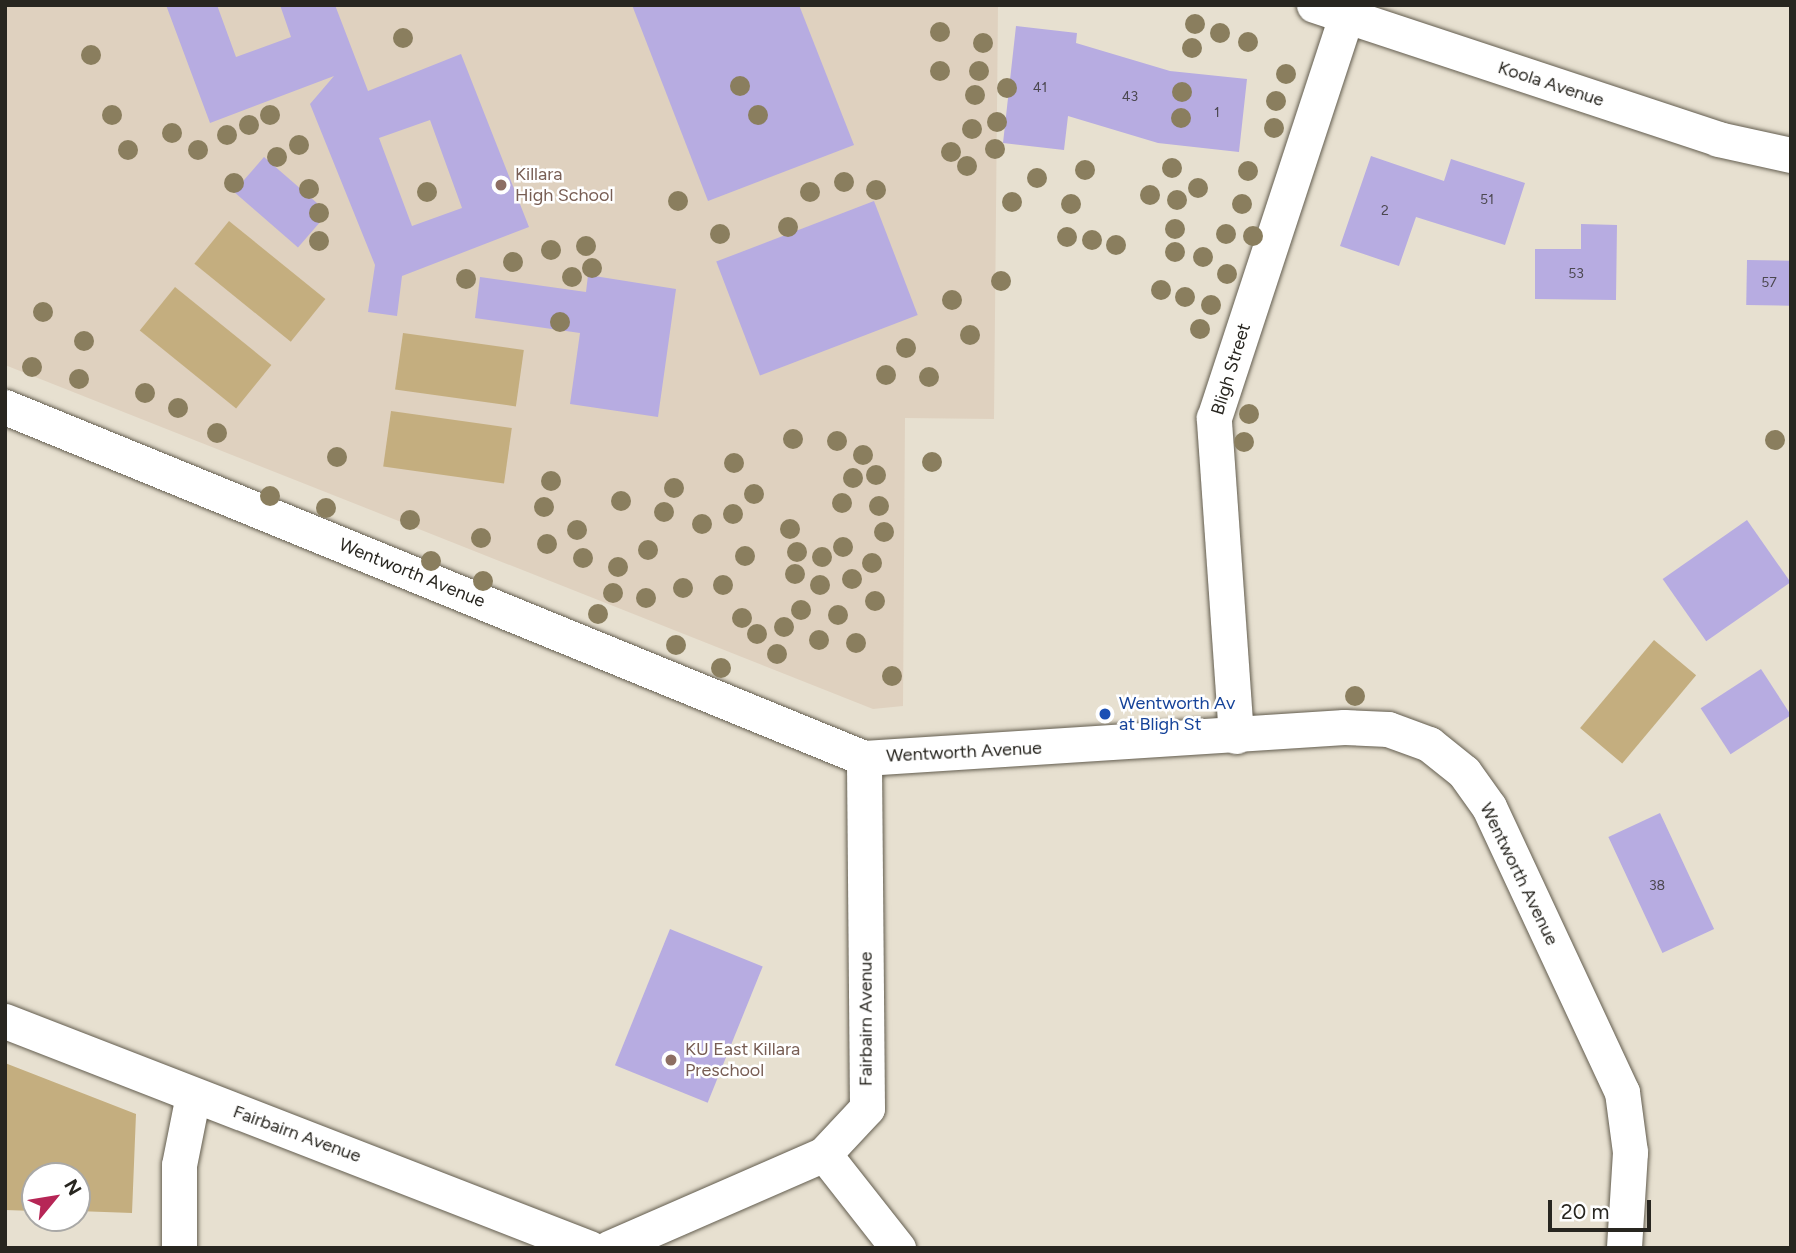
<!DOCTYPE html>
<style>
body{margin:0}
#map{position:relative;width:1796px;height:1253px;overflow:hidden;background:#e7e0d0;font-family:Figtree,sans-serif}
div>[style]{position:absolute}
.education>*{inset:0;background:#dfd1bf}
.green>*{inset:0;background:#c4ae7f;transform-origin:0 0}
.building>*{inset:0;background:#b7ace1;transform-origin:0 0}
.roads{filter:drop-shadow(0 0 2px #635d4f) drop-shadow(0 0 2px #635d4f)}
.minor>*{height:35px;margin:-17.5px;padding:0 17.5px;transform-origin:17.5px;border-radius:17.5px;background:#fff}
.trees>*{width:20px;height:20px;margin:-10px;border-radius:50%;background:#8a7e5e}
.dots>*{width:19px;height:19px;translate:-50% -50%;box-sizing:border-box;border:4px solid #fff;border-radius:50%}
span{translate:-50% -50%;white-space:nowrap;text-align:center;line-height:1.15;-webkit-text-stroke:5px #fff;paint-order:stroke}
.number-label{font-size:14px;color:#4c4850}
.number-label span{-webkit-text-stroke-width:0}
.street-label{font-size:18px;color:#282620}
.education-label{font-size:18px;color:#785e54}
.left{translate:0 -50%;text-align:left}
.transit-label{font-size:18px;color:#164399}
.frame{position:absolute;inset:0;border:7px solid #282620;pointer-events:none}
.north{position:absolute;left:21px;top:1162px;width:70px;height:70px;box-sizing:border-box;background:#fff;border:2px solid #a9a8a6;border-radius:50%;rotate:60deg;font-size:19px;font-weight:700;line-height:28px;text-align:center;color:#282620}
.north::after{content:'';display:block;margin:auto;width:24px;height:32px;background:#b62656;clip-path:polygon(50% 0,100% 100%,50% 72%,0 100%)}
.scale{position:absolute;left:1548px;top:1200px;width:103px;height:32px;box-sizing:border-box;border:4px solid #282620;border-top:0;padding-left:9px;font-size:21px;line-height:24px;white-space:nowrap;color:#282620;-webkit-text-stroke:5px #fff;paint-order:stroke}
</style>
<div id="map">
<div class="education">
<i style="clip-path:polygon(5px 5px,998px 5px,994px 419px,905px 418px,903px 706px,873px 709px,5px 365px)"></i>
</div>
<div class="green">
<i style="left:229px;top:221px;width:124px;height:55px;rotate:39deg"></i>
<i style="left:175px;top:287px;width:124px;height:56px;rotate:39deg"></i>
<i style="left:403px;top:333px;width:122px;height:57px;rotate:8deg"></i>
<i style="left:391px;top:411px;width:122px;height:56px;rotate:8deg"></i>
<i style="left:1654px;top:640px;width:55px;height:115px;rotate:40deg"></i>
<i style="clip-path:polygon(5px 1063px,136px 1114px,132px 1213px,77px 1211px,77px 1176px,35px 1176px,35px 1211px,5px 1210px)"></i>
</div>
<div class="building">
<i style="clip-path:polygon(evenodd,166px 5px,217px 5px,236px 57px,291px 37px,280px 5px,335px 5px,368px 91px,461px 54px,529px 227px,402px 276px,397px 316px,368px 312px,375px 265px,310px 104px,334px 76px,210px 123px,166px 5px,430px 120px,462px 208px,412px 226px,379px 138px,430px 120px)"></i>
<i style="clip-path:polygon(632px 5px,799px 5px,854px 145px,708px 201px)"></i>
<i style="clip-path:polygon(1016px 26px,1077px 33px,1076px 43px,1170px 71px,1247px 79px,1239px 152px,1158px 143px,1068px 116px,1064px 150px,1003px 143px)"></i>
<i style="clip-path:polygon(1371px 156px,1444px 181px,1451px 159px,1525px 183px,1505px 245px,1416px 217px,1399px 266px,1340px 246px)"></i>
<i style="left:264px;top:157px;width:85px;height:46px;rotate:41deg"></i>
<i style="left:874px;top:201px;width:122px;height:169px;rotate:69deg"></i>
<i style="clip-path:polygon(1581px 224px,1617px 225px,1616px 300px,1535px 299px,1535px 249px,1581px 249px)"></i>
<i style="left:1747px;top:260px;width:44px;height:45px;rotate:1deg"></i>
<i style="clip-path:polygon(588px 275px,676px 289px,658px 417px,570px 404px,580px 333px,475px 318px,480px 277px,586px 292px)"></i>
<i style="left:1747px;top:520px;width:76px;height:103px;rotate:55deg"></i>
<i style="left:1761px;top:669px;width:55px;height:72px;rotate:57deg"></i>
<i style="left:1660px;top:813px;width:128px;height:57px;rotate:65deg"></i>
<i style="left:670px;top:929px;width:100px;height:147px;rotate:22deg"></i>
</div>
<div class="roads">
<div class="minor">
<i style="left:1314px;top:5px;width:426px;rotate:18.3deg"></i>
<i style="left:1718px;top:139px;width:75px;rotate:12.4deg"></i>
<i style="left:5px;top:407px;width:928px;rotate:22.23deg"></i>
<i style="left:864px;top:758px;width:481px;rotate:-3.7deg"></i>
<i style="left:1344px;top:727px;width:44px;rotate:2.6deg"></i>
<i style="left:1388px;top:729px;width:44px;rotate:20.1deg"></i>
<i style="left:1429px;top:744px;width:45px;rotate:38.7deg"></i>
<i style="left:1464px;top:772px;width:43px;rotate:54.5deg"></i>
<i style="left:1489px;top:807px;width:315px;rotate:65deg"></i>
<i style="left:1622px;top:1092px;width:61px;rotate:82.4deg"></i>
<i style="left:1630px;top:1152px;width:96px;rotate:93.6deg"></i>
<i style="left:1236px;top:736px;width:319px;rotate:-94deg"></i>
<i style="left:1214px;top:418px;width:423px;rotate:-71.8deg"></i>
<i style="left:5px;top:1021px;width:627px;rotate:21.24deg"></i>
<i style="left:824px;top:1154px;width:120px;rotate:51.8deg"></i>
<i style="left:179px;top:1248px;width:83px;rotate:-90deg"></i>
<i style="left:179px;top:1165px;width:71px;rotate:-78.7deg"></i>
<i style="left:609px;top:1248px;width:235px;rotate:-23.6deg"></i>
<i style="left:824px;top:1154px;width:63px;rotate:-46.9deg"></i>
<i style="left:867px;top:1108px;width:350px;rotate:-90.5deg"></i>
</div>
</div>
<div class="trees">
<i style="left:1195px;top:24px"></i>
<i style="left:940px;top:32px"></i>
<i style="left:1220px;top:33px"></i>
<i style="left:403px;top:38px"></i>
<i style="left:1248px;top:42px"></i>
<i style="left:983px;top:43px"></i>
<i style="left:1192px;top:48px"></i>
<i style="left:91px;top:55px"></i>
<i style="left:940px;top:71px"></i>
<i style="left:979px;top:71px"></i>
<i style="left:1286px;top:74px"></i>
<i style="left:740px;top:86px"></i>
<i style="left:1007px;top:88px"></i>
<i style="left:1182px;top:92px"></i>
<i style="left:975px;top:95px"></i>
<i style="left:1276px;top:101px"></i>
<i style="left:112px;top:115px"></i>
<i style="left:270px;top:115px"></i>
<i style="left:758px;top:115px"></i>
<i style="left:1181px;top:118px"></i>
<i style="left:997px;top:122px"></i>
<i style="left:249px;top:125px"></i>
<i style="left:1274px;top:128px"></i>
<i style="left:972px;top:129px"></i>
<i style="left:172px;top:133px"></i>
<i style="left:227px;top:135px"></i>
<i style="left:299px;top:145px"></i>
<i style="left:995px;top:149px"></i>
<i style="left:128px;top:150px"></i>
<i style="left:198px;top:150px"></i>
<i style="left:951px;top:152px"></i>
<i style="left:277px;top:157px"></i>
<i style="left:967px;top:166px"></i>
<i style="left:1172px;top:168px"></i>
<i style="left:1085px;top:170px"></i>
<i style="left:1248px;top:171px"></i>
<i style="left:1037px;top:178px"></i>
<i style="left:844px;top:182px"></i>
<i style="left:234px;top:183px"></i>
<i style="left:1198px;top:188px"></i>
<i style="left:309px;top:189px"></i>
<i style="left:876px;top:190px"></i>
<i style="left:427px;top:192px"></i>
<i style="left:810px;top:192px"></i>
<i style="left:1150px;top:195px"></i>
<i style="left:1177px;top:200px"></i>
<i style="left:678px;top:201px"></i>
<i style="left:1012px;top:202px"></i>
<i style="left:1071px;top:204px"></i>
<i style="left:1242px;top:204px"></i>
<i style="left:319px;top:213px"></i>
<i style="left:788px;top:227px"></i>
<i style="left:1175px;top:229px"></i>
<i style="left:720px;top:234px"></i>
<i style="left:1226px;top:234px"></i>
<i style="left:1253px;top:236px"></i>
<i style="left:1067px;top:237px"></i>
<i style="left:1092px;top:240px"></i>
<i style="left:319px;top:241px"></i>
<i style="left:1116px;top:245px"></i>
<i style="left:586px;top:246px"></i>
<i style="left:551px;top:250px"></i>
<i style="left:1175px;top:252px"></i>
<i style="left:1203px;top:257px"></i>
<i style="left:513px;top:262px"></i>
<i style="left:592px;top:268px"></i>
<i style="left:1227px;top:274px"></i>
<i style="left:572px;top:277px"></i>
<i style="left:466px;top:279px"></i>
<i style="left:1001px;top:281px"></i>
<i style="left:1161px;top:290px"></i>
<i style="left:1185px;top:297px"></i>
<i style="left:952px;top:300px"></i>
<i style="left:1211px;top:305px"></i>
<i style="left:43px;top:312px"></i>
<i style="left:560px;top:322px"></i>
<i style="left:1200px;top:329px"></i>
<i style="left:970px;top:335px"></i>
<i style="left:84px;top:341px"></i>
<i style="left:906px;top:348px"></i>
<i style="left:32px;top:367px"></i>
<i style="left:886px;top:375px"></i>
<i style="left:929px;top:377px"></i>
<i style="left:79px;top:379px"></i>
<i style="left:145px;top:393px"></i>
<i style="left:178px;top:408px"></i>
<i style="left:1249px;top:414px"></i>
<i style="left:217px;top:433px"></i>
<i style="left:793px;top:439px"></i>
<i style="left:1775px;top:440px"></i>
<i style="left:837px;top:441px"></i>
<i style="left:1244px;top:442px"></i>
<i style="left:863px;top:455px"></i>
<i style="left:337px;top:457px"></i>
<i style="left:932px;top:462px"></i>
<i style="left:734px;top:463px"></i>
<i style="left:876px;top:475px"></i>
<i style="left:853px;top:478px"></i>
<i style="left:551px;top:481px"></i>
<i style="left:674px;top:488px"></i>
<i style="left:754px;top:494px"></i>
<i style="left:270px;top:496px"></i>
<i style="left:621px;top:501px"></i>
<i style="left:842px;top:503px"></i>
<i style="left:879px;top:506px"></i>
<i style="left:544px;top:507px"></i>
<i style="left:326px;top:508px"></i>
<i style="left:664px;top:512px"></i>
<i style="left:733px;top:514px"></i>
<i style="left:410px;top:520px"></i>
<i style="left:702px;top:524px"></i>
<i style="left:790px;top:529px"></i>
<i style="left:577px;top:530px"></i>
<i style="left:884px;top:532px"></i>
<i style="left:481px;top:538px"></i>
<i style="left:547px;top:544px"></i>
<i style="left:843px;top:547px"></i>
<i style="left:648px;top:550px"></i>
<i style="left:797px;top:552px"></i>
<i style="left:745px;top:556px"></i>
<i style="left:822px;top:557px"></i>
<i style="left:583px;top:558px"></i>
<i style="left:431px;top:561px"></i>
<i style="left:872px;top:563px"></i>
<i style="left:618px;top:567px"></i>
<i style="left:795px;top:574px"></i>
<i style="left:852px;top:579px"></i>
<i style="left:483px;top:581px"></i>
<i style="left:723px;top:585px"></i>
<i style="left:820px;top:585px"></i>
<i style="left:683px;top:588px"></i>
<i style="left:613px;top:593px"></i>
<i style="left:646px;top:598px"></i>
<i style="left:875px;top:601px"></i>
<i style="left:801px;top:610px"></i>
<i style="left:598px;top:614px"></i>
<i style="left:838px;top:615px"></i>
<i style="left:742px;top:618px"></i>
<i style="left:784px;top:627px"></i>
<i style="left:757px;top:634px"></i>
<i style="left:819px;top:640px"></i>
<i style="left:856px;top:643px"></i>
<i style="left:676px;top:645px"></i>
<i style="left:777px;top:654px"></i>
<i style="left:721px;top:668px"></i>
<i style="left:892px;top:676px"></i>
<i style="left:1355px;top:696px"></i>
</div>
<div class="dots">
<i style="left:501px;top:185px;background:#8d6e63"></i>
<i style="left:1105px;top:714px;background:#1a4fb4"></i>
<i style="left:671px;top:1060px;background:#8d6e63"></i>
</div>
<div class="number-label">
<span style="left:1040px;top:88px">41</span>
<span style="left:1130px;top:97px">43</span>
<span style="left:1217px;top:113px">1</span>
<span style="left:1487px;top:200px">51</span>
<span style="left:1385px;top:211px">2</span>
<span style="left:1576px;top:274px">53</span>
<span style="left:1769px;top:283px">57</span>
<span style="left:1657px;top:886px">38</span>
</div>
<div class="street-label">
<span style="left:1551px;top:84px;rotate:18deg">Koola Avenue</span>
<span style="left:1231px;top:369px;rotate:-73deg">Bligh Street</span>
<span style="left:412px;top:573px;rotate:22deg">Wentworth Avenue</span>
<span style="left:964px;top:752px;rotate:-3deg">Wentworth Avenue</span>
<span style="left:1519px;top:874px;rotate:64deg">Wentworth Avenue</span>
<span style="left:866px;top:1019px;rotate:-90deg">Fairbairn Avenue</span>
<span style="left:297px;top:1134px;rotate:20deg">Fairbairn Avenue</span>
</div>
<div class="education-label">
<span class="left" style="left:515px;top:185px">Killara<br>High School</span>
<span class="left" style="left:685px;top:1060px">KU East Killara<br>Preschool</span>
</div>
<div class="transit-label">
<span class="left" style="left:1119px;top:714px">Wentworth Av<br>at Bligh St</span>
</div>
<div class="frame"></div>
<div class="north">N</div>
<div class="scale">20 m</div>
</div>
